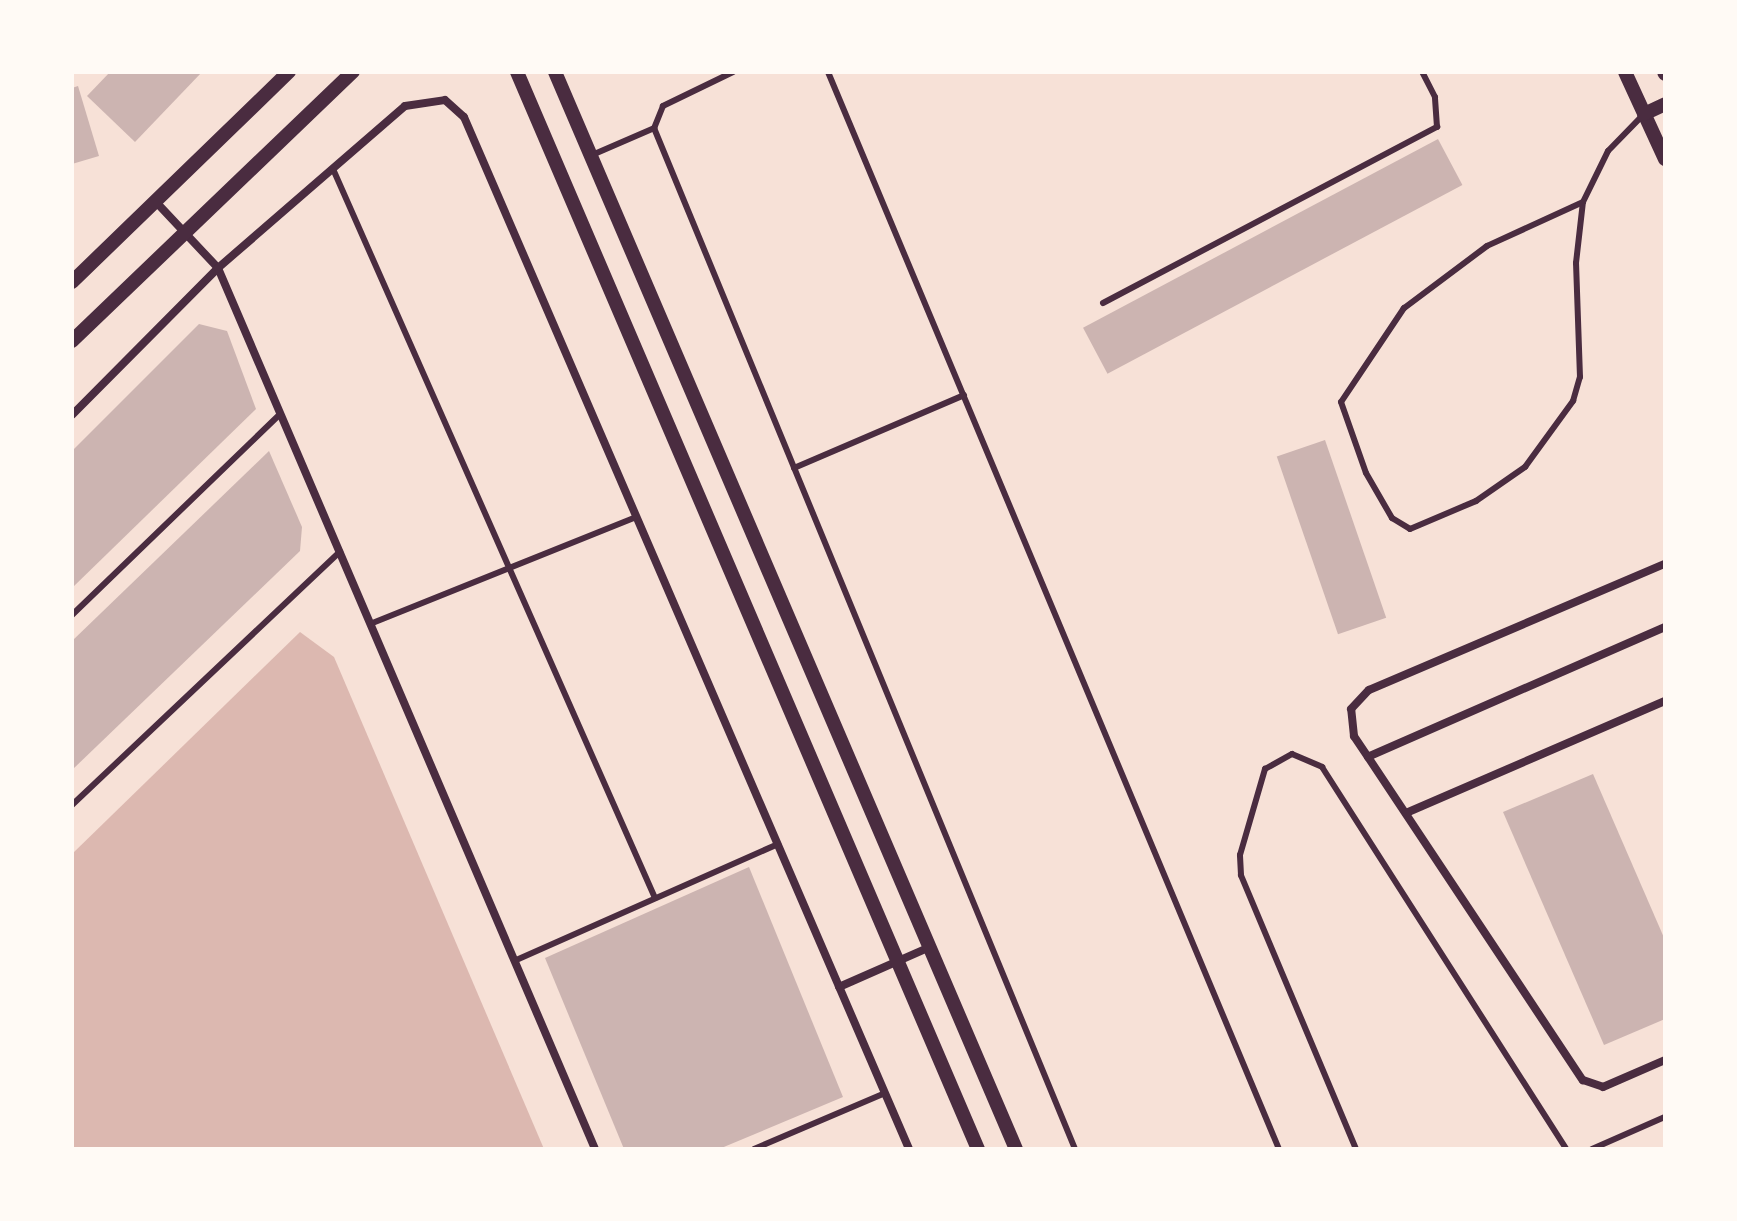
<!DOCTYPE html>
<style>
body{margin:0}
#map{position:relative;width:1737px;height:1221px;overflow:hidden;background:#f7e1d7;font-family:"Archivo Narrow",sans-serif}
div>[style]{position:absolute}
.water>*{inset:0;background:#dcb8b0}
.building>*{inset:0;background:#ccb4b1;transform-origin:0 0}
.service>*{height:6px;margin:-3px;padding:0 3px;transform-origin:3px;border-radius:3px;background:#4a2c40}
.minor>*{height:8px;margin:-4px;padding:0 4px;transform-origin:4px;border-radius:4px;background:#4a2c40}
.tertiary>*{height:14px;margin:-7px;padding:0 7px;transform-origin:7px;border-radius:7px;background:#4a2c40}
span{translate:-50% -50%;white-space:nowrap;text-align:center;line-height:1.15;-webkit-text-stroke:8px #fffaf5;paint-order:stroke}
.frame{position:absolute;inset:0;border:74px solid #fffaf5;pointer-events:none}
</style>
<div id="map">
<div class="water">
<i style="clip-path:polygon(300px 632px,334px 657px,544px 1149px,72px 1149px,72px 854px)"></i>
</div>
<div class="building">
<i style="clip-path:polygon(110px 72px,202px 72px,135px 142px,87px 96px)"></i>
<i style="clip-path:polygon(78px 86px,99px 156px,72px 164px,72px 88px)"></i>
<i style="left:1438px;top:139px;width:52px;height:402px;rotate:62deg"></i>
<i style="clip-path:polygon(199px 324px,227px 331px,256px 409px,72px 588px,72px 451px)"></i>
<i style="left:1325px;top:440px;width:188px;height:51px;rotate:71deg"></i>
<i style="clip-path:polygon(269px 451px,302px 527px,300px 551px,72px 770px,72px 641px)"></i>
<i style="clip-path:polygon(1593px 774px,1665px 940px,1665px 1019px,1604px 1045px,1503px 812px)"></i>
<i style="clip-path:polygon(749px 867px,843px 1097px,719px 1149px,624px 1149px,545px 958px)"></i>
</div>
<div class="service">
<i style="left:733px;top:72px;width:78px;rotate:154.1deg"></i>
<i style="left:663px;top:106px;width:24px;rotate:112deg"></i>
<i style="left:654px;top:128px;width:1104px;rotate:67.59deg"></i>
<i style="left:828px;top:72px;width:1168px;rotate:67.28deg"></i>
<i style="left:592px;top:155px;width:68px;rotate:-23.5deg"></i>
<i style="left:333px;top:169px;width:797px;rotate:66.17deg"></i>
<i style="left:1583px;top:202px;width:106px;rotate:155.4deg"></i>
<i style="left:1487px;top:246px;width:104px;rotate:143.2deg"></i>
<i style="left:1404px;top:308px;width:113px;rotate:123.8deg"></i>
<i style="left:1341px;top:402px;width:75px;rotate:70.6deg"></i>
<i style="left:1366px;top:473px;width:52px;rotate:60deg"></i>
<i style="left:1392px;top:518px;width:21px;rotate:31deg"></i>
<i style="left:1410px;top:529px;width:72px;rotate:-23deg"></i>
<i style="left:1476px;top:501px;width:60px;rotate:-34.8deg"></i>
<i style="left:1525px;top:467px;width:82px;rotate:-54deg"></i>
<i style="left:1573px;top:401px;width:25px;rotate:-74deg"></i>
<i style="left:1580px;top:377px;width:114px;rotate:-92deg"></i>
<i style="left:1576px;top:263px;width:61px;rotate:-83.5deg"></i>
<i style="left:1583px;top:202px;width:57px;rotate:-63.9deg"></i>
<i style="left:1608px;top:151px;width:49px;rotate:-45.8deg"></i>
<i style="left:1103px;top:303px;width:378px;rotate:-27.8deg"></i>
<i style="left:1437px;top:127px;width:30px;rotate:-94deg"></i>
<i style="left:1435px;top:97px;width:28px;rotate:-117deg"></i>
<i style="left:794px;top:468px;width:185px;rotate:-23.2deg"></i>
<i style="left:72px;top:615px;width:289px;rotate:-44deg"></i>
<i style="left:370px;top:624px;width:287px;rotate:-21.9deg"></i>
<i style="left:72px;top:805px;width:369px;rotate:-43.4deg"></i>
<i style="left:514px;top:961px;width:289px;rotate:-23.9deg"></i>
<i style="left:754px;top:1149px;width:142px;rotate:-23.1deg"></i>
<i style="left:1356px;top:1149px;width:297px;rotate:-112.8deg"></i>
<i style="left:1241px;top:875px;width:20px;rotate:-93deg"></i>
<i style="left:1240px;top:855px;width:90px;rotate:-73.8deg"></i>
<i style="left:1265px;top:769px;width:31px;rotate:-29deg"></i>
<i style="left:1292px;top:754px;width:33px;rotate:23deg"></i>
<i style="left:1322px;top:767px;width:453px;rotate:57.4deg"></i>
<i style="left:1592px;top:1149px;width:80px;rotate:-23.7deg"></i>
</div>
<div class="minor">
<i style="left:156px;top:202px;width:91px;rotate:46.8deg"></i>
<i style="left:218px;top:268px;width:958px;rotate:66.83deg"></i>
<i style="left:72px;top:415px;width:207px;rotate:-45.2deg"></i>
<i style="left:218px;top:268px;width:247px;rotate:-40.9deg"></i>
<i style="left:405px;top:106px;width:40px;rotate:-8.5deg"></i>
<i style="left:445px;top:100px;width:25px;rotate:42deg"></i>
<i style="left:464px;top:117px;width:1124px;rotate:66.67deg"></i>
<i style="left:1665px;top:627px;width:324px;rotate:156.4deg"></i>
<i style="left:1368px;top:757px;width:388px;rotate:56.4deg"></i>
<i style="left:1583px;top:1080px;width:21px;rotate:19deg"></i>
<i style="left:1603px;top:1087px;width:68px;rotate:-23.5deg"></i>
<i style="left:1368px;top:757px;width:25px;rotate:-124deg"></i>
<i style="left:1354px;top:736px;width:27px;rotate:-96deg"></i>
<i style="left:1351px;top:709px;width:26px;rotate:-47deg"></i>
<i style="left:1369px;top:690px;width:322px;rotate:-23.1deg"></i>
<i style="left:1406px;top:813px;width:282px;rotate:-23.4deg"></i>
<i style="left:839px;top:987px;width:99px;rotate:-23.7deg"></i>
</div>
<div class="tertiary">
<i style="left:517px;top:72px;width:1172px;rotate:66.83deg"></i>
<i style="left:555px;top:72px;width:1172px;rotate:66.83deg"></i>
<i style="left:1625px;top:72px;width:96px;rotate:65.3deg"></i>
<i style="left:1664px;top:72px;width:2px;rotate:63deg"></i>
<i style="left:1644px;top:114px;width:23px;rotate:-25deg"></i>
<i style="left:72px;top:282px;width:302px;rotate:-44.1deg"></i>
<i style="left:72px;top:341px;width:389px;rotate:-43.8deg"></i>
</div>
<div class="frame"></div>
</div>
